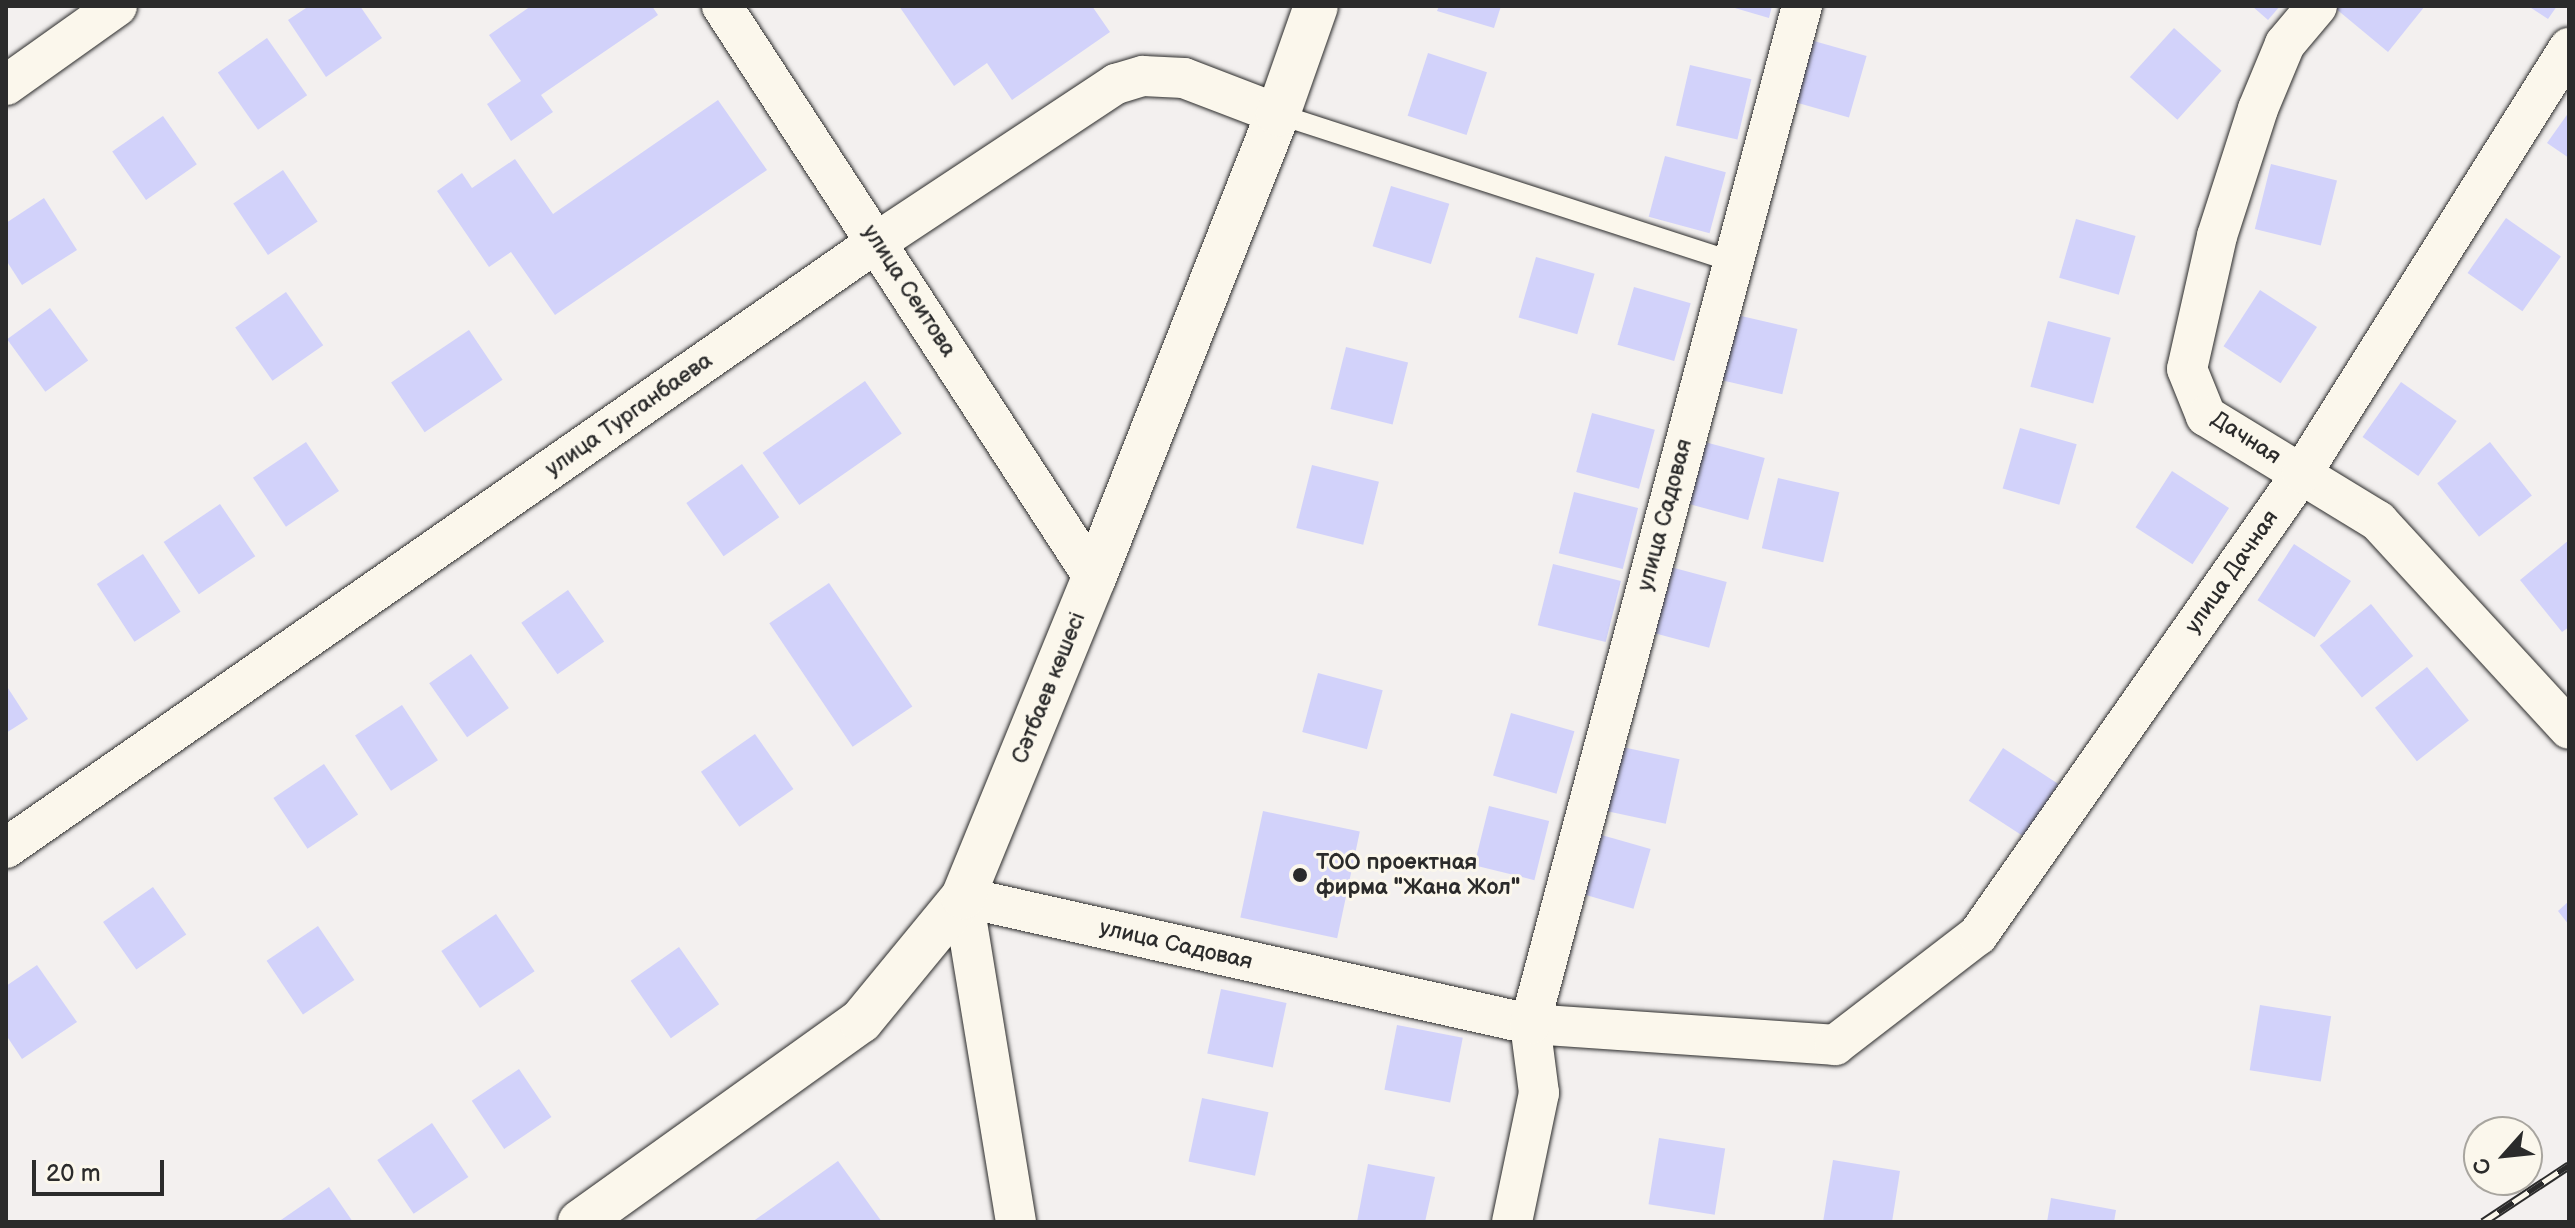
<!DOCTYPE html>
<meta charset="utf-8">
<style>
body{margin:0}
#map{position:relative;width:2575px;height:1228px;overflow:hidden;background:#f3f0ef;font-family:"Balsamiq Sans",sans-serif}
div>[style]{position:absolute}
.building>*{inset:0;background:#d2d2fa;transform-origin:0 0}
.roads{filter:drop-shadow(0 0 2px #2b2b2b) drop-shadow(0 0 2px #2b2b2b)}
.service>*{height:20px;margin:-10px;padding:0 10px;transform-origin:10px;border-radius:10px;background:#fbf7ec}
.minor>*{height:40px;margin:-20px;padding:0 20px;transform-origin:20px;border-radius:20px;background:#fbf7ec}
.primary>*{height:44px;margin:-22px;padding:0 22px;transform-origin:22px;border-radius:22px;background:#fbf7ec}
.rail>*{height:9px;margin-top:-4.5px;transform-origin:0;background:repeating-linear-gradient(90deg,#fbf7ec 0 18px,#2b2b2b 0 36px);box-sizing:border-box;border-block:2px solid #2b2b2b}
.dots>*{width:22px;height:22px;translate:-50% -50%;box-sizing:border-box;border:4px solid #fbf7ec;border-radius:50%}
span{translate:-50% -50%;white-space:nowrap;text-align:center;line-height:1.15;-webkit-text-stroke:6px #fbf7ec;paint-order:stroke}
.street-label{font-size:22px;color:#2b2b2b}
.poi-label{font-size:22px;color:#2b2b2b;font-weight:700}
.left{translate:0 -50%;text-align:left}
.frame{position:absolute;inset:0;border:8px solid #2b2b2b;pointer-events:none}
.north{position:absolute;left:2463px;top:1116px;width:80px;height:80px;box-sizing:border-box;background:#fbf7ec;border:2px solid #a8a59f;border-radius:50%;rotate:243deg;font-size:22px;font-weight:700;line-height:32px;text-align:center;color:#2b2b2b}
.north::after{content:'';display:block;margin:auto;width:28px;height:36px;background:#2b2b2b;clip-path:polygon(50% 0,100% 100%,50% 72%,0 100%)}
.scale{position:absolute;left:32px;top:1160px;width:132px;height:36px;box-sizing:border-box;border:4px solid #2b2b2b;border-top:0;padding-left:10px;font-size:24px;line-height:28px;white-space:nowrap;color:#2b2b2b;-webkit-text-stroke:6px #fbf7ec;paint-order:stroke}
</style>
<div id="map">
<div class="building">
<i style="clip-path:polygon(309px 6px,360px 6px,382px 38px,326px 77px,288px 20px)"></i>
<i style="clip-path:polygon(531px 6px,652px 6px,658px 15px,541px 95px,553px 112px,511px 141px,487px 104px,521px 81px,489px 35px)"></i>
<i style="clip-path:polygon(899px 6px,1092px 6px,1110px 32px,1012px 100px,987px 63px,954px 86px)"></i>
<i style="clip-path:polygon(1439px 6px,1501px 6px,1494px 28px,1437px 11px)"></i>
<i style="clip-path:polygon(1728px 6px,1772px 6px,1769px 18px)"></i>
<i style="clip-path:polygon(2252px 6px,2280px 6px,2268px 20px)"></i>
<i style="clip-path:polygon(2337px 6px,2425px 6px,2388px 52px,2335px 8px)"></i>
<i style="clip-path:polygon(2528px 6px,2557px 6px,2548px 19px)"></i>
<i style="left:2174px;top:28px;width:64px;height:66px;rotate:42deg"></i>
<i style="left:267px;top:38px;width:70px;height:60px;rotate:55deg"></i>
<i style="left:1807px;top:39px;width:62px;height:64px;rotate:16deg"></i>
<i style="left:1428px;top:53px;width:62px;height:66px;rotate:18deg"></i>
<i style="left:1690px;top:65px;width:63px;height:62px;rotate:13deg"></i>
<i style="clip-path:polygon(718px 100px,767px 170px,555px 315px,511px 252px,489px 267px,437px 191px,462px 173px,472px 188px,515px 159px,553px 214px)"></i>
<i style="clip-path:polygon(2569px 112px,2569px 158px,2547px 143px)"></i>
<i style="left:163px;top:116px;width:59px;height:62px;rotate:55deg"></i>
<i style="left:1665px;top:156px;width:63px;height:63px;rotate:15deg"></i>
<i style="left:2271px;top:164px;width:68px;height:67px;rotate:14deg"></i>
<i style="left:283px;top:170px;width:62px;height:60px;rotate:56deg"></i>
<i style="left:1391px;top:186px;width:61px;height:63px;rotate:17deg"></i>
<i style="clip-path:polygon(44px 198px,77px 250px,22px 285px,6px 260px,6px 223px)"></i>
<i style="left:2506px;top:218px;width:67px;height:67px;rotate:35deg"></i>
<i style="left:2076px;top:219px;width:62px;height:61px;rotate:16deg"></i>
<i style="left:1536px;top:257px;width:61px;height:63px;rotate:16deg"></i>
<i style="left:1634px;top:287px;width:59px;height:60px;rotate:16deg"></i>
<i style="left:2260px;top:290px;width:68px;height:67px;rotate:33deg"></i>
<i style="left:286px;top:292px;width:65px;height:62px;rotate:55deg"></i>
<i style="left:50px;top:308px;width:65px;height:53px;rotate:54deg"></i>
<i style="left:1737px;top:315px;width:62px;height:67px;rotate:13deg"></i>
<i style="left:2048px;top:321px;width:65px;height:68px;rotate:15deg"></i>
<i style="left:469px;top:330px;width:60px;height:94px;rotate:56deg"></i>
<i style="left:1346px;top:347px;width:64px;height:64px;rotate:14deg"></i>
<i style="left:865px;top:381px;width:64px;height:125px;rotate:55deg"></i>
<i style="left:2401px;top:382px;width:68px;height:67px;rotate:35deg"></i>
<i style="left:1592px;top:413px;width:65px;height:61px;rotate:15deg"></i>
<i style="left:2020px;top:428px;width:59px;height:63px;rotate:16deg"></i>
<i style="left:1701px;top:441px;width:66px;height:64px;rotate:15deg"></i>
<i style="left:306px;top:442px;width:59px;height:64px;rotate:56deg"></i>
<i style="left:2490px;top:442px;width:68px;height:67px;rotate:52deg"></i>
<i style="left:742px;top:464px;width:65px;height:68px;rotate:55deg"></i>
<i style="left:1312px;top:465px;width:69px;height:65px;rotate:14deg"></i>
<i style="left:2172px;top:471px;width:68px;height:67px;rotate:33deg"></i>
<i style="left:1778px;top:478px;width:63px;height:72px;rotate:13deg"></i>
<i style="left:1574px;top:492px;width:66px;height:63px;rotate:14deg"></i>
<i style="left:220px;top:504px;width:63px;height:68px;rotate:56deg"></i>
<i style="clip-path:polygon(2569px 540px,2569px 627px,2562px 632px,2520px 580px)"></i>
<i style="left:2294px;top:544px;width:68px;height:67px;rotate:33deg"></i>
<i style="left:143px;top:554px;width:69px;height:55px;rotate:57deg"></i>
<i style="left:1553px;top:564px;width:70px;height:63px;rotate:14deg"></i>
<i style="left:1663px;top:565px;width:66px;height:68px;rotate:15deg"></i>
<i style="left:829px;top:583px;width:149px;height:72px;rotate:56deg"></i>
<i style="left:568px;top:590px;width:63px;height:57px;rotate:55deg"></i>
<i style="left:2371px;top:604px;width:67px;height:66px;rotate:51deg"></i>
<i style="left:471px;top:654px;width:66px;height:51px;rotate:55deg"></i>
<i style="left:2427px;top:667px;width:68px;height:66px;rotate:52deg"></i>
<i style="left:1318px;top:673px;width:67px;height:61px;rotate:15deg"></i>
<i style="clip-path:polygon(6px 685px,28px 719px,6px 733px)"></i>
<i style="left:402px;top:705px;width:66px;height:56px;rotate:57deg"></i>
<i style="left:1511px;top:713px;width:66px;height:65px;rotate:16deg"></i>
<i style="left:755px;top:734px;width:67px;height:66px;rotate:55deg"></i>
<i style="left:1613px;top:745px;width:68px;height:66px;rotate:12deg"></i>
<i style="left:2003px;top:748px;width:66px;height:63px;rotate:33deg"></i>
<i style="left:324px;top:764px;width:61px;height:61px;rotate:56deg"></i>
<i style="left:1489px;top:806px;width:62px;height:61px;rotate:14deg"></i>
<i style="left:1263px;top:811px;width:99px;height:109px;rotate:12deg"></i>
<i style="left:1591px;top:832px;width:62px;height:62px;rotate:16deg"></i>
<i style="left:153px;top:887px;width:58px;height:61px;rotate:55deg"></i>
<i style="clip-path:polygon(2569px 901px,2569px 925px,2558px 911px)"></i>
<i style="left:496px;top:914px;width:69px;height:66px;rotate:56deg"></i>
<i style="left:318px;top:926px;width:65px;height:62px;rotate:56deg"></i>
<i style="left:679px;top:947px;width:70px;height:59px;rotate:55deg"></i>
<i style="clip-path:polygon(37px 965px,77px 1022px,22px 1059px,6px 1035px,6px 986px)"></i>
<i style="left:1221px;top:989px;width:67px;height:66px;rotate:12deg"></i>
<i style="left:2260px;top:1005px;width:72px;height:66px;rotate:9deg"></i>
<i style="left:1397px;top:1025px;width:67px;height:66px;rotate:11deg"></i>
<i style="left:519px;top:1069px;width:58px;height:57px;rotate:56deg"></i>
<i style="left:1202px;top:1098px;width:68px;height:65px;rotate:12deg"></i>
<i style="left:432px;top:1123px;width:65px;height:66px;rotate:56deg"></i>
<i style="left:1659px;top:1138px;width:67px;height:67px;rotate:9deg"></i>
<i style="clip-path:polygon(1833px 1160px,1900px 1171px,1892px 1222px,1823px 1222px)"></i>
<i style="clip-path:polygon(838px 1161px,882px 1222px,752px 1222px)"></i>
<i style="clip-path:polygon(1368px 1164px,1435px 1177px,1425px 1222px,1357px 1222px)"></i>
<i style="clip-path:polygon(329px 1187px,353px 1222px,278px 1222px)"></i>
<i style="clip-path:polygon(2051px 1198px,2116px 1210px,2114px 1222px,2047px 1222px)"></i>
</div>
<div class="roads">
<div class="service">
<i style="left:1278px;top:114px;width:478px;rotate:18deg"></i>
</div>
<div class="minor">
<i style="left:722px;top:6px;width:682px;rotate:56.96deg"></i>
<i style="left:2317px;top:6px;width:50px;rotate:130.1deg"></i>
<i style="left:2285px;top:44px;width:70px;rotate:112.6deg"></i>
<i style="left:2258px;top:109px;width:133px;rotate:107.9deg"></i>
<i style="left:2217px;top:236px;width:136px;rotate:102.7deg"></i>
<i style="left:2187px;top:369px;width:51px;rotate:68deg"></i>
<i style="left:2206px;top:416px;width:202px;rotate:31.4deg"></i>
<i style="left:2378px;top:521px;width:282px;rotate:47.4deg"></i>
<i style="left:6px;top:85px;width:136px;rotate:-35.4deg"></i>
<i style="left:6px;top:848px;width:1061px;rotate:-34.83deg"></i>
<i style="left:877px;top:242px;width:287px;rotate:-33.5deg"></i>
<i style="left:1116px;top:84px;width:28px;rotate:-17deg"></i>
<i style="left:1143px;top:76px;width:41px;rotate:2.8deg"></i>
<i style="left:1184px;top:78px;width:101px;rotate:21deg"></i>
<i style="left:1016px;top:1222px;width:329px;rotate:-99.3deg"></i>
<i style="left:963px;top:897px;width:581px;rotate:12.63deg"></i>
<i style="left:1530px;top:1024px;width:306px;rotate:3.9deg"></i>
<i style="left:1835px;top:1045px;width:180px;rotate:-37.6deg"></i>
<i style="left:1978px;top:935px;width:564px;rotate:-54.96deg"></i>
<i style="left:2302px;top:473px;width:502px;rotate:-57.86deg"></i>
<i style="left:1512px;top:1222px;width:132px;rotate:-78.2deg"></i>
<i style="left:1539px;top:1093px;width:70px;rotate:-97.4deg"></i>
<i style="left:1530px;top:1024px;width:1054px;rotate:-75.04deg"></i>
</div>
<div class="primary">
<i style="left:580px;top:1222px;width:345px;rotate:-35.6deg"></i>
<i style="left:861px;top:1021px;width:161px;rotate:-50.6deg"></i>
<i style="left:963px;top:897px;width:345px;rotate:-67.7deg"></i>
<i style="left:1094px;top:578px;width:499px;rotate:-68.4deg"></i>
<i style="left:1278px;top:114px;width:114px;rotate:-70.6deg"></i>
</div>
</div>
<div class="rail">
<i style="left:2483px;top:1222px;width:103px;rotate:-33.5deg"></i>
</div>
<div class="dots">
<i style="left:1300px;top:875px;background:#2b2b2b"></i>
</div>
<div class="street-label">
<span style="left:909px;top:291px;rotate:57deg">улица Сеитова</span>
<span style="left:629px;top:415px;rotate:-35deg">улица Турганбаева</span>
<span style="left:2246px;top:438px;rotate:33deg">Дачная</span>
<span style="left:1665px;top:515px;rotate:-75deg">улица Садовая</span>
<span style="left:2232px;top:572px;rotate:-55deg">улица Дачная</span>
<span style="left:1049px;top:688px;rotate:-68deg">Сәтбаев көшесі</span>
<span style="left:1176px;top:945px;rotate:13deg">улица Садовая</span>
</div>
<div class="poi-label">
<span class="left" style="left:1316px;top:875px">ТОО проектная<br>фирма "Жана Жол"</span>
</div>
<div class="frame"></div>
<div class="north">С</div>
<div class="scale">20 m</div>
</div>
